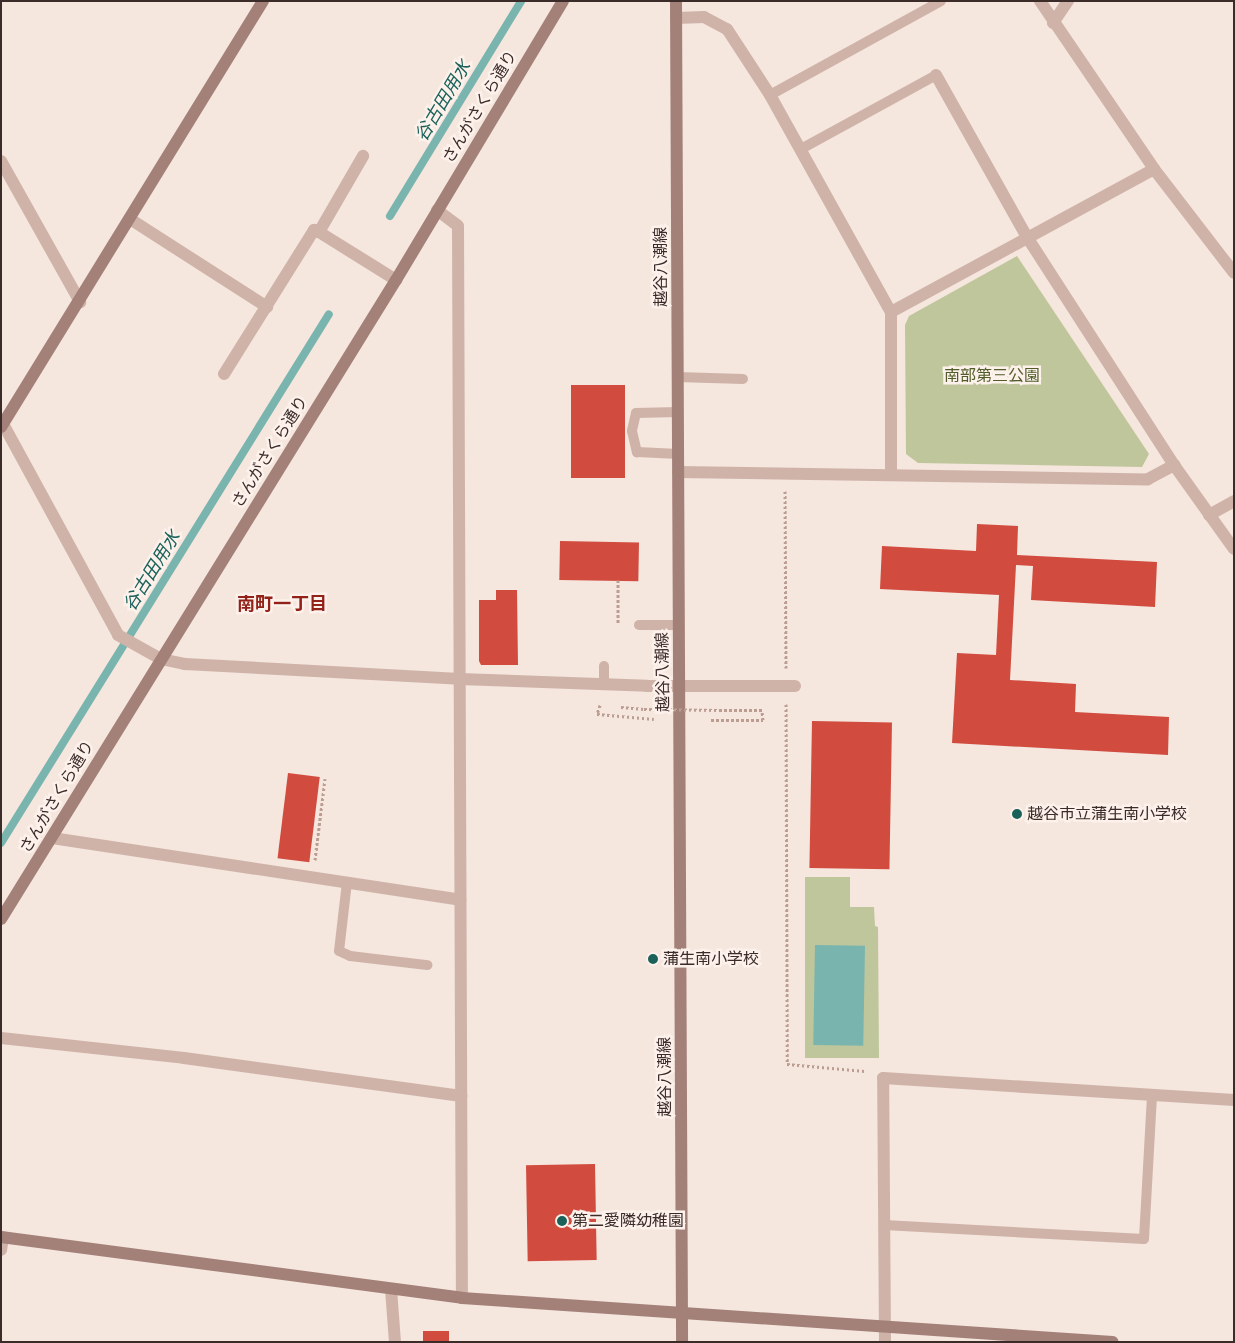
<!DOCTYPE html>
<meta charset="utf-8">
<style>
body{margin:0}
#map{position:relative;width:1235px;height:1343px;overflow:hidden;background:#f5e6de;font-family:"Space Grotesk","Noto Sans JP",sans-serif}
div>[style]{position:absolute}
.green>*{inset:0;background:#bfc69c}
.water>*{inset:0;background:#79b5ae;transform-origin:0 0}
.stream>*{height:8px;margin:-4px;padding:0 4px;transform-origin:4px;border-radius:4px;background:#79b5ae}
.building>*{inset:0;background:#d14b3f;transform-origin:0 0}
.path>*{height:3px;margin-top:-1.5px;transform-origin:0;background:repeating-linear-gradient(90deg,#bb9d92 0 2.5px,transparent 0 5px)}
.lane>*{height:10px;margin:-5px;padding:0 5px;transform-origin:5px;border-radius:5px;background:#cfb3a8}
.street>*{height:12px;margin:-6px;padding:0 6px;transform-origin:6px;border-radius:6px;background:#cfb3a8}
.secondary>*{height:12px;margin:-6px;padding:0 6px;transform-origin:6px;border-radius:6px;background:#a38179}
.path-bridge>*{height:3px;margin-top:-1.5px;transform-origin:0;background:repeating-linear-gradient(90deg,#bb9d92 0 2.5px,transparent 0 5px)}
.dots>*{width:14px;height:14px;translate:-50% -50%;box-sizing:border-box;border:2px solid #fcf1eb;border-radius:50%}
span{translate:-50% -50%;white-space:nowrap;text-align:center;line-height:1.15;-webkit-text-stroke:5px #fcf1eb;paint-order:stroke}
.street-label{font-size:16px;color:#3b2b29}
.park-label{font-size:16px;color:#515c2a}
.poi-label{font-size:16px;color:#3b2b29}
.left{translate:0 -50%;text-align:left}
.water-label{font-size:18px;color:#1a615a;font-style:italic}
.neighbourhood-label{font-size:18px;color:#922219;font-weight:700}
.frame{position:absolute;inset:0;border:2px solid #3b2b29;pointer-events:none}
</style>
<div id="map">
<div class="green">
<i style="clip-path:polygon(1017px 256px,1149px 454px,1142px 467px,918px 463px,906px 454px,905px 325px,909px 316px)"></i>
<i style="clip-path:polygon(805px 877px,850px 877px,850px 907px,874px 907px,875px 926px,878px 927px,879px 1058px,805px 1058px)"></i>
</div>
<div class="water">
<i style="left:815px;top:945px;width:50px;height:100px;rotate:1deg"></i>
</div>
<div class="stream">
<i style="left:390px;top:216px;width:252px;rotate:-58.6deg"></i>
<i style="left:1px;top:843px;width:622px;rotate:-58.2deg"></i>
</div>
<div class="building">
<i style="left:571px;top:385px;width:54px;height:93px"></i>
<i style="clip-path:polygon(977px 524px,1018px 526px,1017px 555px,1157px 562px,1155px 607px,1031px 600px,1033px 566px,1016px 565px,1010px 680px,1076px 684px,1075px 712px,1169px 717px,1168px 755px,952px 743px,957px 653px,996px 655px,999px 595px,880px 589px,882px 546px,976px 551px)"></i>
<i style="left:560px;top:541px;width:79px;height:39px;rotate:1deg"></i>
<i style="clip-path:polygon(496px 590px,517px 590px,518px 665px,481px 665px,479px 661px,479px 600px,496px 600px)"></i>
<i style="left:812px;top:721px;width:80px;height:147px;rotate:1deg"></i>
<i style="left:288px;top:773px;width:32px;height:86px;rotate:7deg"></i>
<i style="left:595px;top:1164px;width:96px;height:69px;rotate:89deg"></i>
<i style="left:423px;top:1331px;width:26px;height:11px"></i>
</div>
<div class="path">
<i style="left:785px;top:491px;width:177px;rotate:89.7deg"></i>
<i style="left:618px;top:580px;width:43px;rotate:90deg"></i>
<i style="left:786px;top:704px;width:360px;rotate:89.8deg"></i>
<i style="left:787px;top:1064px;width:78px;rotate:5.1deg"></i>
<i style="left:600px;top:705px;width:9px;rotate:108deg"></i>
<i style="left:597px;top:714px;width:57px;rotate:5deg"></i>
<i style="left:621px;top:707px;width:23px;rotate:5deg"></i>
<i style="left:711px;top:720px;width:52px"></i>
<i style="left:763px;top:720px;width:10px;rotate:-96deg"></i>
<i style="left:762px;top:710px;width:43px;rotate:180deg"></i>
<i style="left:315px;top:860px;width:82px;rotate:-83deg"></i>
</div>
<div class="lane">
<i style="left:770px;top:95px;width:195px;rotate:-28.8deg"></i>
<i style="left:801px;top:149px;width:154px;rotate:-28.7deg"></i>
<i style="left:677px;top:377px;width:66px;rotate:1.7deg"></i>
<i style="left:678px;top:412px;width:42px;rotate:178.6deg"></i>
<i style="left:636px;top:413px;width:18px;rotate:103deg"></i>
<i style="left:632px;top:431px;width:22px;rotate:77deg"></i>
<i style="left:637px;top:452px;width:41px;rotate:2.8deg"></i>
<i style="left:639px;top:625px;width:40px"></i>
<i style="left:604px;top:666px;width:18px;rotate:90deg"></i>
<i style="left:347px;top:882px;width:69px;rotate:96.6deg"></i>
<i style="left:339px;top:951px;width:12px;rotate:24deg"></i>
<i style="left:350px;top:956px;width:78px;rotate:6.7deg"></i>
<i style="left:884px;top:1225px;width:260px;rotate:3.1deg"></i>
<i style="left:1144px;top:1239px;width:145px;rotate:-86.8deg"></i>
</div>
<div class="street">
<i style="left:1040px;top:1px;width:203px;rotate:55.8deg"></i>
<i style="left:1154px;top:169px;width:131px;rotate:52.4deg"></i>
<i style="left:676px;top:18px;width:28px;rotate:-2deg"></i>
<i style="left:704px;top:17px;width:26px;rotate:28deg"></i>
<i style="left:727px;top:29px;width:79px;rotate:56.9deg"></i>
<i style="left:770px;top:95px;width:248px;rotate:60.9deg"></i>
<i style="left:891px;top:312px;width:162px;rotate:90deg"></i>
<i style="left:1053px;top:23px;width:27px;rotate:-56deg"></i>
<i style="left:936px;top:75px;width:186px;rotate:60.7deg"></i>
<i style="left:1027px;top:237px;width:271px;rotate:57.2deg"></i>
<i style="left:1174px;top:465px;width:103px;rotate:54.5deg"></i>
<i style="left:1px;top:161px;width:162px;rotate:60.7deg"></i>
<i style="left:437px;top:210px;width:26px;rotate:37deg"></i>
<i style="left:458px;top:226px;width:1072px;rotate:89.79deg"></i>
<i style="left:130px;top:219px;width:163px;rotate:32.7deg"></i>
<i style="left:319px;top:232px;width:91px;rotate:31.9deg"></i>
<i style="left:891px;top:312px;width:299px;rotate:-28.5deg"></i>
<i style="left:224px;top:374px;width:170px;rotate:-58deg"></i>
<i style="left:314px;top:230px;width:5px;rotate:22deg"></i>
<i style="left:319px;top:232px;width:88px;rotate:-59.9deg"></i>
<i style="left:1px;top:420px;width:245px;rotate:61.4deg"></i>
<i style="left:118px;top:635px;width:49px;rotate:29.2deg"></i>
<i style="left:161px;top:659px;width:25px;rotate:12deg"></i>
<i style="left:185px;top:664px;width:275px;rotate:3.1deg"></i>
<i style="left:460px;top:679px;width:187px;rotate:2.1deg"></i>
<i style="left:647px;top:686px;width:148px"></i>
<i style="left:678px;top:472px;width:470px;rotate:0.9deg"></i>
<i style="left:1148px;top:479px;width:30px;rotate:-28deg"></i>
<i style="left:1209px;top:515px;width:29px;rotate:-29deg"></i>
<i style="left:52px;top:838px;width:413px;rotate:8.6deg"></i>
<i style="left:1px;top:1038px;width:184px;rotate:6.2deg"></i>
<i style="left:184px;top:1058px;width:280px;rotate:7.8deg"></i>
<i style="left:1px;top:1250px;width:13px;rotate:-81deg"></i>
<i style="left:391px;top:1289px;width:53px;rotate:85.7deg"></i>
<i style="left:885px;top:1342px;width:264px;rotate:-90.4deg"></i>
<i style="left:883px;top:1078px;width:352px;rotate:3.6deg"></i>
</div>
<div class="secondary">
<i style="left:676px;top:1px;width:1341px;rotate:89.74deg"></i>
<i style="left:1px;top:427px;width:500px;rotate:-58.41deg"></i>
<i style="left:1px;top:919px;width:751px;rotate:-58.28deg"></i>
<i style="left:396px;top:280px;width:325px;rotate:-59.1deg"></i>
<i style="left:1px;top:1237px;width:465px;rotate:7.5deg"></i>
<i style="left:462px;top:1298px;width:652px;rotate:3.87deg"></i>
</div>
<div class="path-bridge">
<i style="left:644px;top:709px;width:75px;rotate:0.8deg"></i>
</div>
<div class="dots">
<i style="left:1017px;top:814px;background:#1a615a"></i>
<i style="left:653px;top:959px;background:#1a615a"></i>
<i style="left:562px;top:1221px;background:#1a615a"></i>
</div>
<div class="street-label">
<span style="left:480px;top:107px;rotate:-59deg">さんがさくら通り</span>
<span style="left:661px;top:267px;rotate:-90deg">越谷八潮線</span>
<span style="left:270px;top:452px;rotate:-58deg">さんがさくら通り</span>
<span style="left:663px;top:672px;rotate:-91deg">越谷八潮線</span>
<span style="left:57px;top:797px;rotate:-59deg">さんがさくら通り</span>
<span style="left:665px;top:1077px;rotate:-90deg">越谷八潮線</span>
</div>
<div class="park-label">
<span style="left:992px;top:376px">南部第三公園</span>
</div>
<div class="poi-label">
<span class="left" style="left:1027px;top:814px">越谷市立蒲生南小学校</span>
<span class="left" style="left:663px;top:959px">蒲生南小学校</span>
<span class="left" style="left:572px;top:1221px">第二愛隣幼稚園</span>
</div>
<div class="water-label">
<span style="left:443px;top:101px;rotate:-59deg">谷古田用水</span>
<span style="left:152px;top:571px;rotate:-58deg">谷古田用水</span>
</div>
<div class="neighbourhood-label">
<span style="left:282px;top:604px">南町一丁目</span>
</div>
<div class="frame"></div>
</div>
